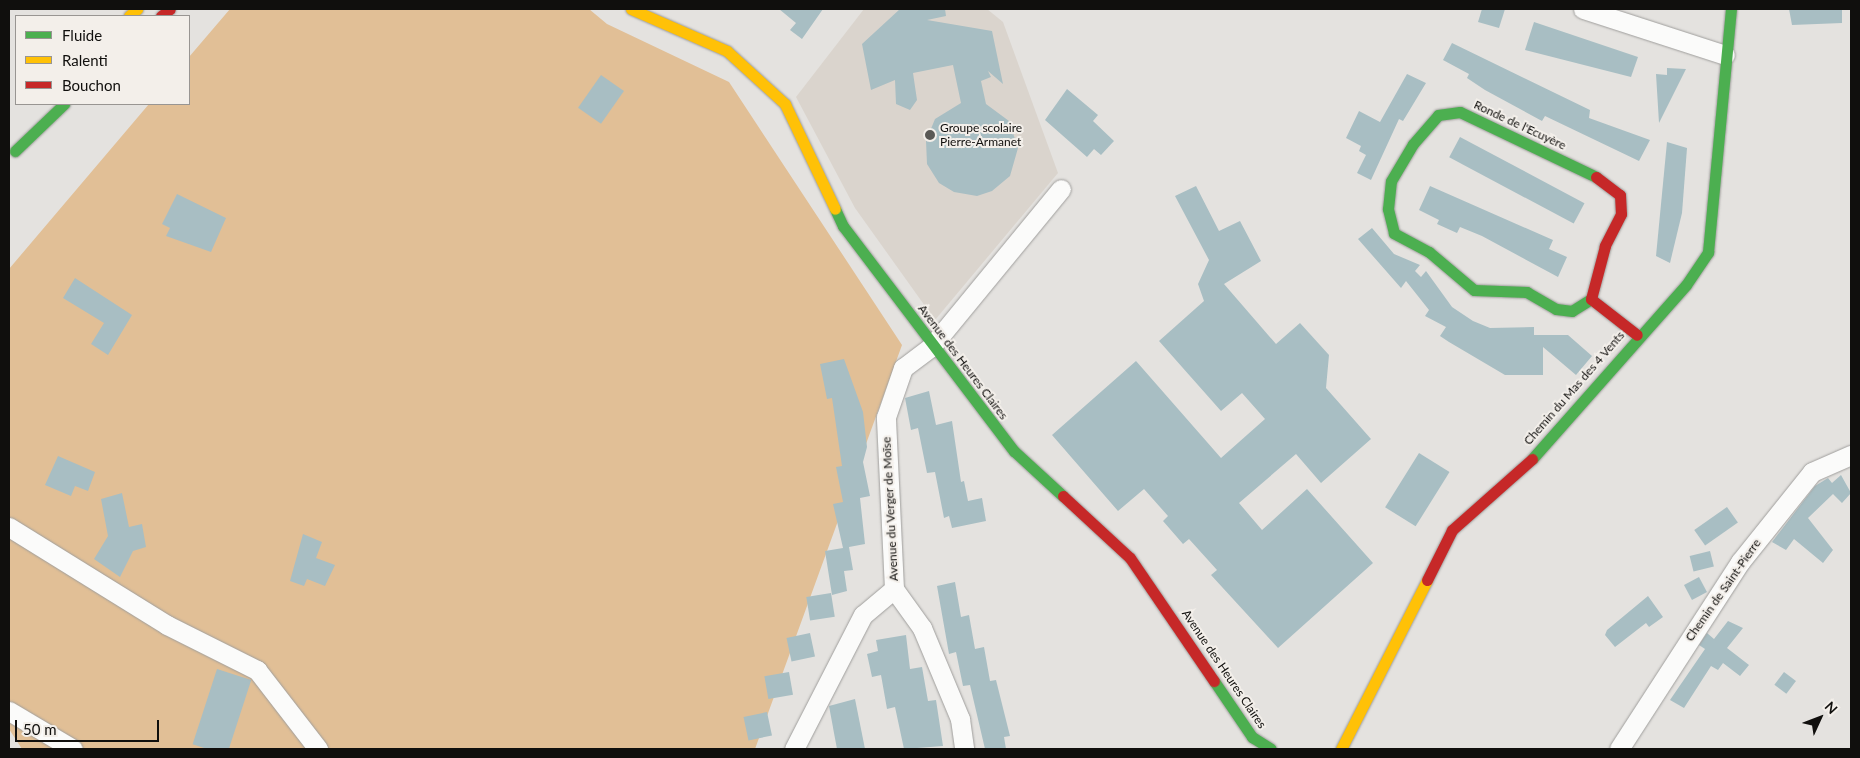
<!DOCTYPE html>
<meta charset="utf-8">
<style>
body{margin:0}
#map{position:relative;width:1860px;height:758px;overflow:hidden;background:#e4e2df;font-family:Lato,sans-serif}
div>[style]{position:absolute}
.built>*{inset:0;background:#dad4cd}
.forest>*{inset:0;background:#e1bf96}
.building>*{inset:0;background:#a8bec3;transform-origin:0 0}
.roads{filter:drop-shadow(0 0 1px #9f9e9c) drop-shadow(0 0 1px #9f9e9c)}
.street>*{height:19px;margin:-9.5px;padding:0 9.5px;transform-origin:9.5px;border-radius:9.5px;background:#fbfbfa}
.fast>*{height:11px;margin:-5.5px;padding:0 5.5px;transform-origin:5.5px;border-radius:5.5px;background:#4caf50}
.slow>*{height:11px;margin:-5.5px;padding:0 5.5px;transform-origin:5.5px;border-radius:5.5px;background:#ffc107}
.jam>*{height:11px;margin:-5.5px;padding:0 5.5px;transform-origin:5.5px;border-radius:5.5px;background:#c62828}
.dots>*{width:14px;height:14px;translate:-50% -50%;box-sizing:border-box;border:2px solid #f3efea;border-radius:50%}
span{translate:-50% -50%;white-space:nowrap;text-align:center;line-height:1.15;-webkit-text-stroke:4px #f3efea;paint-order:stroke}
.street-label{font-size:12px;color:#100f0d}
.poi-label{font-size:12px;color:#100f0d}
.left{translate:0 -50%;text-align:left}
.frame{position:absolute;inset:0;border:10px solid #100f0d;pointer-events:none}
.legend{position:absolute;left:15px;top:15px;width:175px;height:90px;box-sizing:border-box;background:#f3efea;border:1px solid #989592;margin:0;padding:6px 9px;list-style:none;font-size:15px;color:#100f0d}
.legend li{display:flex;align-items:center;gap:10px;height:25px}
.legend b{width:25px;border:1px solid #989592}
.north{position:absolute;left:1795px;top:693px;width:50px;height:50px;-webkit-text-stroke:4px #f3efea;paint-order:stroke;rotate:47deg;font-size:14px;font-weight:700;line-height:20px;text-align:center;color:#100f0d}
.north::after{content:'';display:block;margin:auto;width:18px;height:22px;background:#100f0d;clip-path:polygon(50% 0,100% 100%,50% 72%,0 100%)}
.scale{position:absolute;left:15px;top:720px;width:144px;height:22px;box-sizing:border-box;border:2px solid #100f0d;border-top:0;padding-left:6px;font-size:15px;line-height:18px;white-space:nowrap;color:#100f0d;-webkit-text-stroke:4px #f3efea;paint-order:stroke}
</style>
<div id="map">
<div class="built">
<i style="clip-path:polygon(864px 9px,987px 9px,1003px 22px,1058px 173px,935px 320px,855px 208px,796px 97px)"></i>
</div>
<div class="forest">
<i style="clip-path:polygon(230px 9px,589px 9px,607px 24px,729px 82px,902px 345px,755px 749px,22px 749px,9px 729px,9px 269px,149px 104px,189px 104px,189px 57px)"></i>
</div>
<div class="building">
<i style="clip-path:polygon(779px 9px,823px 9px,802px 39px,790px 30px,796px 23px)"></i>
<i style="clip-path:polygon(900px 9px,945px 9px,946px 16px,927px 20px,992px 31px,1003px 84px,988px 71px,991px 77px,981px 81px,986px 104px,1009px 121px,1018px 148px,1010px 176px,992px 191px,977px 196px,954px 192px,939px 183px,927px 164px,926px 141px,935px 119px,961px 103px,953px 65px,913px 73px,917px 100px,910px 110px,896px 104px,895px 80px,871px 90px,862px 44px)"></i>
<i style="clip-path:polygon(1482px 9px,1505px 9px,1499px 28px,1478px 22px)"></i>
<i style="clip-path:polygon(1789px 9px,1842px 9px,1842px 23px,1792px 25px)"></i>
<i style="clip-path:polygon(1534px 22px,1638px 57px,1631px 77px,1525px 50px)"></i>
<i style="clip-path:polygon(1452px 43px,1590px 110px,1589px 118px,1650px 140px,1639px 161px,1545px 116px,1542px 121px,1485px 90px,1467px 78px,1469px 74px,1443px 60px)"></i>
<i style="clip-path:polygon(1667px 68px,1686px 69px,1659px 123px,1656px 74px,1667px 75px)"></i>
<i style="clip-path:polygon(1407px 74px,1426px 83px,1403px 121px,1399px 119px,1371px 180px,1357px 173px,1366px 155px,1359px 151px,1361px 146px,1346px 138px,1359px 111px,1380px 122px)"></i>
<i style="left:601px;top:75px;width:28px;height:40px;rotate:35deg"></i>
<i style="clip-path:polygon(1067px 89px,1098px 115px,1093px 121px,1114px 141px,1101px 155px,1094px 149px,1087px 157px,1045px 120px)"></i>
<i style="left:1460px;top:137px;width:141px;height:23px;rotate:28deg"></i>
<i style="clip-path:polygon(1667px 142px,1687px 148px,1682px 213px,1670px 263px,1656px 256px)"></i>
<i style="clip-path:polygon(1196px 186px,1219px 231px,1240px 221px,1261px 261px,1224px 284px,1276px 344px,1300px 323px,1329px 355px,1326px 388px,1371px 439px,1321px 483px,1296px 454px,1239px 503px,1262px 530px,1307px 489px,1373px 563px,1278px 648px,1211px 575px,1217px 570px,1189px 539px,1183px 544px,1163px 521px,1168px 516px,1144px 489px,1118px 511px,1052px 435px,1136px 361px,1221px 458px,1265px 419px,1242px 393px,1221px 411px,1159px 341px,1204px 301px,1198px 284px,1209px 260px,1175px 196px)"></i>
<i style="clip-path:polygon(1430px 186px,1553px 240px,1549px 249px,1567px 257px,1558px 277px,1482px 236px,1460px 227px,1457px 233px,1437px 224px,1439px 220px,1419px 210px)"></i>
<i style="clip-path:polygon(177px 194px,226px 218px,211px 252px,166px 236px,170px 228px,162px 224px)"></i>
<i style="clip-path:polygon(1372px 228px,1394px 254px,1420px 265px,1415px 271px,1421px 277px,1426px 271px,1452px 307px,1473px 321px,1490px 328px,1534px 327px,1534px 335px,1568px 335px,1592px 356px,1576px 375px,1543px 347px,1543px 375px,1505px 375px,1449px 342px,1440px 336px,1446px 327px,1425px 316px,1429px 310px,1406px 281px,1401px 288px,1358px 239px)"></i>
<i style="clip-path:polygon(75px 278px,132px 315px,108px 355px,91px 344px,104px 323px,63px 298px)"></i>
<i style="clip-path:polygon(844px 359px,863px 412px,867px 447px,863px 462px,870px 496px,860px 498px,865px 544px,849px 547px,853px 570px,844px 571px,847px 591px,832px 595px,825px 551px,843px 548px,833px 504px,843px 502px,836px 467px,842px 466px,832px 398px,827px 399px,820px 364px)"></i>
<i style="clip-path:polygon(929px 391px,936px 425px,952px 421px,961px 482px,964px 481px,968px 501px,982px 498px,986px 521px,952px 528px,949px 516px,944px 518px,935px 472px,927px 473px,918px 428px,911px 430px,905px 398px)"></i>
<i style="left:1419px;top:453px;width:36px;height:64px;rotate:32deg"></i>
<i style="clip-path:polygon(58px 456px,95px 472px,88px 491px,75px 486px,71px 496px,45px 485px)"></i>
<i style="clip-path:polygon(1841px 475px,1851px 493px,1842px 503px,1833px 494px,1808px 518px,1833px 550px,1823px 563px,1794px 539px,1786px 550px,1772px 542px,1815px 486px,1828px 478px,1832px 483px)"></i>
<i style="clip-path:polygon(122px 493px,129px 527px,142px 524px,146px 547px,133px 551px,120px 577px,94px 559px,108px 536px,101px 499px)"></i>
<i style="left:1727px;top:507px;width:19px;height:40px;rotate:55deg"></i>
<i style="clip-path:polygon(303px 534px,322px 542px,316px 558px,335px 565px,325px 586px,307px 579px,304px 586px,290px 581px)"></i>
<i style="left:1710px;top:551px;width:16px;height:21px;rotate:76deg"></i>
<i style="left:1699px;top:577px;width:17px;height:17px;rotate:62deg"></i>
<i style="clip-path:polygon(955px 582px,961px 617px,969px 615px,975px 649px,984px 647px,990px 681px,996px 680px,1010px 736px,1004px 737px,1006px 749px,985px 749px,970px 685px,963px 686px,956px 652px,949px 654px,937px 586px)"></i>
<i style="left:831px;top:593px;width:24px;height:25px;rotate:81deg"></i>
<i style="clip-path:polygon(1648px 596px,1663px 617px,1649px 627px,1646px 623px,1615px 647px,1605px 635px,1607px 630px)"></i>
<i style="clip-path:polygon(1728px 621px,1743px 628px,1727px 648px,1749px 665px,1740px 676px,1723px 663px,1718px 670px,1711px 666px,1684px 708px,1670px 700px,1705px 649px,1699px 645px,1707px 633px,1714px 639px)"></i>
<i style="left:810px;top:633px;width:24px;height:24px;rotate:78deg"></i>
<i style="clip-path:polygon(906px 635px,910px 669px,922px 667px,928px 701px,936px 700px,943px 746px,904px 749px,895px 707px,887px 709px,881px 675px,872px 677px,867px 654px,878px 651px,876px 640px)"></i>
<i style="left:217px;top:669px;width:36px;height:79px;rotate:18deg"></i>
<i style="left:789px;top:672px;width:23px;height:25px;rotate:80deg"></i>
<i style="left:1784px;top:672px;width:15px;height:16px;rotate:37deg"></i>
<i style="clip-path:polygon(855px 699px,865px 749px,837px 749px,829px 706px)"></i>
<i style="left:767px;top:712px;width:24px;height:24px;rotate:78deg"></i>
</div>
<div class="roads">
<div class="street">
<i style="left:1583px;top:9px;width:149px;rotate:17.9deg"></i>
<i style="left:9px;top:527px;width:186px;rotate:31.8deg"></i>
<i style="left:167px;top:625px;width:101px;rotate:26.6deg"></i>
<i style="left:257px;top:670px;width:100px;rotate:52.3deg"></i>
<i style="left:894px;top:589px;width:48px;rotate:54.3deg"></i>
<i style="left:922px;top:628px;width:99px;rotate:67.3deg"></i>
<i style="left:960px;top:719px;width:30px;rotate:82deg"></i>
<i style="left:9px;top:711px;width:74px;rotate:30.7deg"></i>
<i style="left:794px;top:749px;width:151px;rotate:-62.8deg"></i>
<i style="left:863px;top:615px;width:40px;rotate:-40deg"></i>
<i style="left:894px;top:589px;width:172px;rotate:-92.7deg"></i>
<i style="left:886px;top:417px;width:52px;rotate:-70.9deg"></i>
<i style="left:903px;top:368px;width:36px;rotate:-37deg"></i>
<i style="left:932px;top:346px;width:203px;rotate:-50.6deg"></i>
<i style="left:1619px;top:749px;width:223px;rotate:-57.1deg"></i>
<i style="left:1740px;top:562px;width:115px;rotate:-51.3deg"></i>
<i style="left:1812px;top:472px;width:43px;rotate:-23.6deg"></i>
</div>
<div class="fast">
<i style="left:15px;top:151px;width:68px;rotate:-43.8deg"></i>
<i style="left:835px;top:209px;width:19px;rotate:65deg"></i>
<i style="left:843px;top:226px;width:283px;rotate:52.8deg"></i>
<i style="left:1014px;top:451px;width:67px;rotate:42.6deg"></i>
<i style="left:1591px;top:299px;width:22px;rotate:148deg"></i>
<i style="left:1572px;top:311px;width:16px;rotate:-173deg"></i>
<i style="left:1556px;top:309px;width:34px;rotate:-150deg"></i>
<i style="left:1527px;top:292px;width:53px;rotate:-177.8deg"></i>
<i style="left:1474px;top:290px;width:59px;rotate:-139.8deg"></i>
<i style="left:1429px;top:252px;width:40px;rotate:-152deg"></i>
<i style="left:1394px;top:233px;width:25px;rotate:-104deg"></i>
<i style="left:1388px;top:209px;width:28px;rotate:-84deg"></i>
<i style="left:1391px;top:181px;width:43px;rotate:-59.3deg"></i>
<i style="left:1413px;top:144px;width:38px;rotate:-49deg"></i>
<i style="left:1438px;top:115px;width:22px;rotate:-8deg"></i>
<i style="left:1460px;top:112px;width:151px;rotate:25.5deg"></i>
<i style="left:1532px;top:459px;width:232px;rotate:-48.5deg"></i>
<i style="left:1686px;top:285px;width:40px;rotate:-56deg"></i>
<i style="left:1708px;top:252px;width:244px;rotate:-84.6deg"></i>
<i style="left:1214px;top:681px;width:68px;rotate:55.8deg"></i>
<i style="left:1252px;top:737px;width:22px;rotate:32deg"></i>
</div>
<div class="slow">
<i style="left:631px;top:9px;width:105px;rotate:23.6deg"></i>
<i style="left:727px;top:51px;width:79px;rotate:42.4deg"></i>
<i style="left:785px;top:104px;width:116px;rotate:64.5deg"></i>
<i style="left:129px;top:16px;width:11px;rotate:-41deg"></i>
<i style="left:1341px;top:749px;width:190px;rotate:-63deg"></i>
</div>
<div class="jam">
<i style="left:161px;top:16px;width:11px;rotate:-38deg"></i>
<i style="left:1596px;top:177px;width:30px;rotate:37deg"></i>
<i style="left:1620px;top:195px;width:19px;rotate:87deg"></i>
<i style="left:1621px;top:214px;width:36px;rotate:117deg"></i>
<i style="left:1605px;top:246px;width:55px;rotate:104.8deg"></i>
<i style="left:1591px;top:299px;width:58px;rotate:38deg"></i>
<i style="left:1063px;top:496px;width:91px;rotate:42.8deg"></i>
<i style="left:1130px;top:558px;width:149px;rotate:55.7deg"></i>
<i style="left:1427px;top:580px;width:56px;rotate:-63.4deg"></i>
<i style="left:1452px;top:530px;width:107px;rotate:-41.6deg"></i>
</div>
</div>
<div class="dots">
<i style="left:930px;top:135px;background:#5a5956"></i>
</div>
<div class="street-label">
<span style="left:1520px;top:125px;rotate:25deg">Ronde de l'Ecuyère</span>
<span style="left:963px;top:362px;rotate:53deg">Avenue des Heures Claires</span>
<span style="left:1574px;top:388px;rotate:-49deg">Chemin du Mas des 4 Vents</span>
<span style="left:890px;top:509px;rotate:-93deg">Avenue du Verger de Moïse</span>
<span style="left:1723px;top:590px;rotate:-55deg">Chemin de Saint-Pierre</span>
<span style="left:1224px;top:669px;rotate:56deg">Avenue des Heures Claires</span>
</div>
<div class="poi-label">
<span class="left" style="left:940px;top:135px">Groupe scolaire<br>Pierre-Armanet</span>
</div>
<div class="frame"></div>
<ul class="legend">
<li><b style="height:6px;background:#4caf50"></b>Fluide</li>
<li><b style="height:6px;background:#ffc107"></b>Ralenti</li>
<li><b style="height:6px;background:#c62828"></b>Bouchon</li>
</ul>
<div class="north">N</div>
<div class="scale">50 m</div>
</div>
